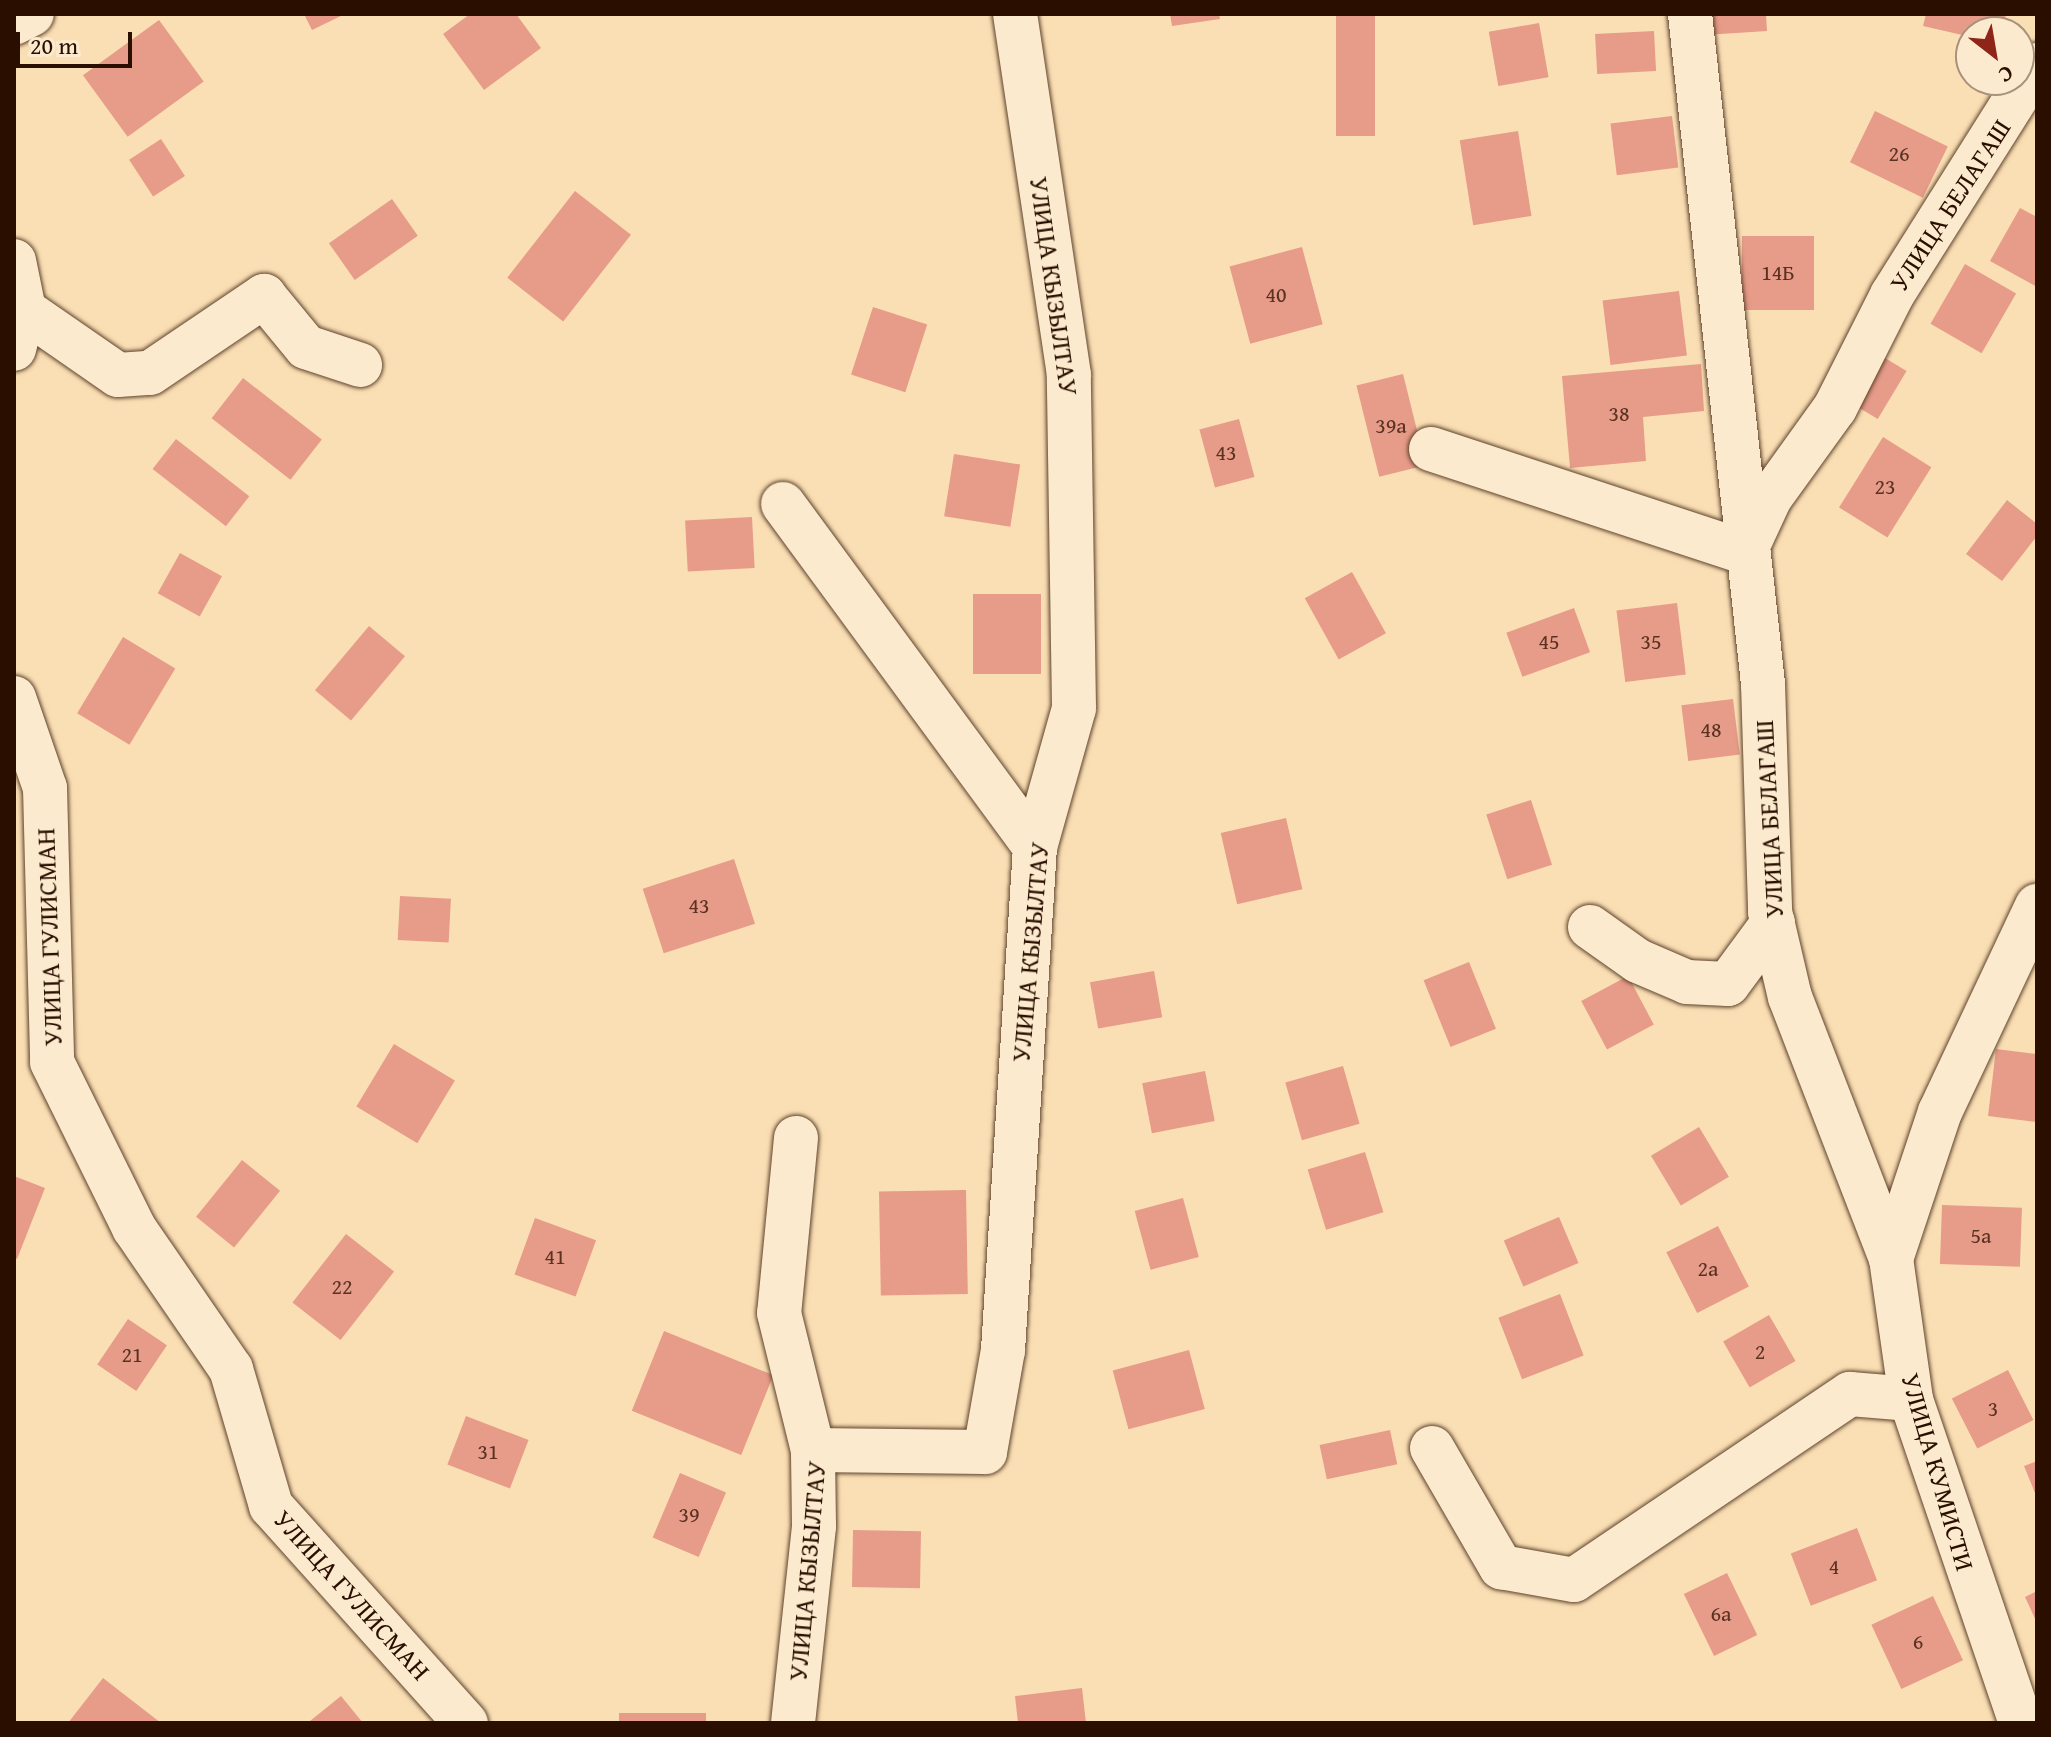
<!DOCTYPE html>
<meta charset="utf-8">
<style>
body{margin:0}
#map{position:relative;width:2051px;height:1737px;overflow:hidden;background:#fbdfb4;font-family:"Gentium Book Plus",serif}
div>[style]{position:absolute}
.building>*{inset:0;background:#e79b89;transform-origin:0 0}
.roads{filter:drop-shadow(0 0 2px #5e432d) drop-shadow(0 0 2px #5e432d)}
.minor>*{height:44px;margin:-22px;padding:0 22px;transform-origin:22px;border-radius:22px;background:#fceace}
span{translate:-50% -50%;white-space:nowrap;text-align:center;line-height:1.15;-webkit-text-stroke:6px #fceace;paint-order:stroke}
.number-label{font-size:22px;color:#593222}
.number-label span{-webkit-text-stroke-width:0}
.street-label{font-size:26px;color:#2a0f00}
.frame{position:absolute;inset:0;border:16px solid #2a0f00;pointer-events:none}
.north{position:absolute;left:1955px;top:16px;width:80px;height:80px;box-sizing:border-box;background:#fceace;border:2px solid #a8927c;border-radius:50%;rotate:149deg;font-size:22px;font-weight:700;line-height:32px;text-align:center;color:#2a0f00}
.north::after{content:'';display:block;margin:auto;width:28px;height:36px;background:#8f2418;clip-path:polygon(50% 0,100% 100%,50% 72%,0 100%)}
.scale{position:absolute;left:16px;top:32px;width:116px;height:36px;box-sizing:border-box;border:4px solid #2a0f00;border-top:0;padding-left:10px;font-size:24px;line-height:28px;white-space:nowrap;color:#2a0f00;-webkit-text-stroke:6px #fceace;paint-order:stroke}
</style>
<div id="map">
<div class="building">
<i style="clip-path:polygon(304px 14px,345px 14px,312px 30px)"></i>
<i style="clip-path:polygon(470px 14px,516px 14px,541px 48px,484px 90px,443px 34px)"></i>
<i style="clip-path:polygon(1170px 14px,1219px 14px,1220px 19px,1172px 26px)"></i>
<i style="left:1336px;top:14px;width:39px;height:122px"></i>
<i style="clip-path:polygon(1703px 14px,1766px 14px,1767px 31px,1705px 35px)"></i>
<i style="clip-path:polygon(1926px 14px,2006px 14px,2002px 32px,1971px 37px,1923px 26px)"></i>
<i style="left:159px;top:20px;width:76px;height:94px;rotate:54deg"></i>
<i style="left:1539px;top:23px;width:55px;height:51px;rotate:80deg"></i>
<i style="left:1654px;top:31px;width:40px;height:59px;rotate:87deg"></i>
<i style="left:1875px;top:111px;width:81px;height:57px;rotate:26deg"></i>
<i style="left:1672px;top:116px;width:52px;height:62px;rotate:83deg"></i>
<i style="left:1518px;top:131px;width:86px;height:59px;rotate:81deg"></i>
<i style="left:161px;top:139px;width:44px;height:38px;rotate:57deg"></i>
<i style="left:575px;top:191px;width:71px;height:110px;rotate:38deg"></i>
<i style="left:392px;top:199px;width:45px;height:77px;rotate:55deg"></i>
<i style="clip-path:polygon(2020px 208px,2037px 217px,2037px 287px,1990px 261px)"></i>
<i style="left:1742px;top:236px;width:72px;height:74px"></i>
<i style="left:1302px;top:247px;width:80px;height:75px;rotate:75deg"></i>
<i style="left:1965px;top:264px;width:59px;height:69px;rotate:30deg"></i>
<i style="left:1679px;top:291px;width:65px;height:77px;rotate:83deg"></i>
<i style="left:873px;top:307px;width:57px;height:71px;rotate:18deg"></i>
<i style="left:1880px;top:355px;width:31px;height:56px;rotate:31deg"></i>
<i style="clip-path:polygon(1701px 364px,1704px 411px,1643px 417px,1646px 461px,1570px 468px,1562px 376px)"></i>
<i style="left:1403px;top:374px;width:94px;height:48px;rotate:76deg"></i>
<i style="left:243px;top:378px;width:100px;height:51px;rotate:38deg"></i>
<i style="left:1239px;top:419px;width:60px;height:41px;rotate:75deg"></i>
<i style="left:1883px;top:437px;width:57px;height:83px;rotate:32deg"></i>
<i style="left:176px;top:439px;width:93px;height:38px;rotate:38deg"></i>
<i style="left:954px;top:454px;width:67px;height:63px;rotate:9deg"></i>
<i style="clip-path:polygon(2007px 500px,2037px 524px,2037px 536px,2002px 581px,1966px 554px)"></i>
<i style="left:752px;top:517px;width:51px;height:67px;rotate:87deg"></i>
<i style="left:180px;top:553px;width:48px;height:46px;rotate:29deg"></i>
<i style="left:1352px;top:572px;width:70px;height:54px;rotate:61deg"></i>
<i style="left:973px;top:594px;width:68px;height:80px"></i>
<i style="left:1677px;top:603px;width:72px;height:61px;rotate:83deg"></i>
<i style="left:1574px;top:608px;width:47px;height:72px;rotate:70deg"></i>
<i style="left:369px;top:626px;width:47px;height:84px;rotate:40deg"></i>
<i style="left:123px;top:637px;width:61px;height:89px;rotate:31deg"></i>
<i style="left:1733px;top:699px;width:56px;height:52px;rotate:83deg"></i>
<i style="left:1531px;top:800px;width:68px;height:47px;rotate:72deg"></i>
<i style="left:1286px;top:818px;width:73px;height:67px;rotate:77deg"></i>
<i style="left:734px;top:859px;width:68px;height:96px;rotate:72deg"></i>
<i style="left:400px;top:896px;width:51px;height:44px;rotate:3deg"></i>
<i style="left:1469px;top:962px;width:72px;height:49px;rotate:68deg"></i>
<i style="left:1154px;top:971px;width:47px;height:65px;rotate:80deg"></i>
<i style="left:1628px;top:976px;width:55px;height:53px;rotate:62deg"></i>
<i style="left:394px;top:1044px;width:71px;height:73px;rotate:31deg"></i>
<i style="clip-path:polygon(1996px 1049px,2037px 1054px,2037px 1122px,1988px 1116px)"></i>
<i style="left:1343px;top:1066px;width:60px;height:60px;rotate:74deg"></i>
<i style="left:1205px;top:1071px;width:51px;height:64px;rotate:79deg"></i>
<i style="left:1699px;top:1127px;width:58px;height:56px;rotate:59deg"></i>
<i style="left:1365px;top:1152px;width:63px;height:60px;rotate:73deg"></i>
<i style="left:242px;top:1160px;width:49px;height:73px;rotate:39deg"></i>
<i style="clip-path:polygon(14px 1176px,45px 1188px,17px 1259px,14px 1258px)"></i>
<i style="left:966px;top:1190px;width:104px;height:87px;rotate:89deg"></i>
<i style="left:1183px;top:1198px;width:61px;height:50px;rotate:75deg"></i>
<i style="left:1942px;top:1205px;width:80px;height:59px;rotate:2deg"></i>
<i style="left:1559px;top:1217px;width:50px;height:60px;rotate:67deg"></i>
<i style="left:535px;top:1218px;width:65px;height:60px;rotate:20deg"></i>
<i style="left:1718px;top:1226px;width:68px;height:58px;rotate:63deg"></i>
<i style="left:346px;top:1234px;width:61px;height:87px;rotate:38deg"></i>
<i style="left:1560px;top:1294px;width:66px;height:66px;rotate:69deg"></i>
<i style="left:1769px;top:1315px;width:53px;height:53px;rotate:60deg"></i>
<i style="left:128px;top:1319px;width:47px;height:55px;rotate:34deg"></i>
<i style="left:664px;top:1331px;width:118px;height:86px;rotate:22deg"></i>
<i style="left:1189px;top:1350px;width:61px;height:79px;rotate:75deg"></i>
<i style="left:2008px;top:1370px;width:56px;height:63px;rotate:63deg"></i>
<i style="left:466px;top:1416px;width:67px;height:52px;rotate:21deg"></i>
<i style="left:1390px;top:1430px;width:35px;height:72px;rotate:78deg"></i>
<i style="clip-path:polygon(2037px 1461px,2037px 1498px,2024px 1466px)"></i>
<i style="left:680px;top:1473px;width:50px;height:70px;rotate:23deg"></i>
<i style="left:1857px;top:1528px;width:56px;height:71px;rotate:69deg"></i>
<i style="left:853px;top:1530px;width:68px;height:57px;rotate:1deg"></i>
<i style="left:1727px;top:1573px;width:69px;height:48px;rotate:64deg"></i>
<i style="clip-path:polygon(2037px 1591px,2037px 1623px,2025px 1597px)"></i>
<i style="left:1933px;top:1596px;width:71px;height:68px;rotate:65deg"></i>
<i style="clip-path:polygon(103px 1678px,161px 1723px,68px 1723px)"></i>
<i style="clip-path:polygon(1082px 1688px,1086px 1723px,1018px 1723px,1015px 1696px)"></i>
<i style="clip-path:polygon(341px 1696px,363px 1723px,311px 1723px,310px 1721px)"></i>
<i style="left:619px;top:1713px;width:87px;height:10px"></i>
</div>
<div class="roads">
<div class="minor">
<i style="left:1690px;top:14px;width:674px;rotate:83.78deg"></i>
<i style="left:1763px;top:684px;width:228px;rotate:88.2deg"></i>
<i style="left:1770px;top:912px;width:87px;rotate:76.8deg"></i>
<i style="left:1790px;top:997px;width:281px;rotate:68.9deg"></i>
<i style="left:14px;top:23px;width:20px;rotate:-27deg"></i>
<i style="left:14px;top:261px;width:50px;rotate:78.5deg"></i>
<i style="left:24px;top:310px;width:40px;rotate:104.4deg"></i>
<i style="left:24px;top:310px;width:114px;rotate:34.7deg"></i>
<i style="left:118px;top:375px;width:32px;rotate:-4deg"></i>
<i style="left:150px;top:373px;width:138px;rotate:-34deg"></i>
<i style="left:264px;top:296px;width:66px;rotate:50.5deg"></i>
<i style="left:306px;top:347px;width:57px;rotate:18.4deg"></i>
<i style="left:1431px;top:449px;width:330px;rotate:18.2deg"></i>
<i style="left:1745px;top:552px;width:60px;rotate:-65.2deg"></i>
<i style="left:1770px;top:498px;width:111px;rotate:-54.2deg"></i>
<i style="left:1835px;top:408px;width:127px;rotate:-63.2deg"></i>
<i style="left:1892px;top:295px;width:272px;rotate:-57.8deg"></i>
<i style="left:783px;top:504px;width:426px;rotate:53.7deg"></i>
<i style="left:14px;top:698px;width:95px;rotate:71deg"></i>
<i style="left:45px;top:788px;width:274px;rotate:88.5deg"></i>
<i style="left:52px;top:1062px;width:185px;rotate:63.7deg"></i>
<i style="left:134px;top:1228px;width:171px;rotate:55.5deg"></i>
<i style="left:231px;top:1369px;width:143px;rotate:73.7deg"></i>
<i style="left:271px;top:1506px;width:292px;rotate:48.1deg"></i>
<i style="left:1590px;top:927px;width:59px;rotate:35.3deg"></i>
<i style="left:1638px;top:961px;width:53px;rotate:23.2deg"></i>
<i style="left:1687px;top:982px;width:41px;rotate:2.8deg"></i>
<i style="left:1728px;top:984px;width:76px;rotate:-53.6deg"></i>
<i style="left:796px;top:1138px;width:176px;rotate:95.5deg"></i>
<i style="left:779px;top:1313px;width:141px;rotate:76.1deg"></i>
<i style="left:1432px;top:1448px;width:138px;rotate:59.9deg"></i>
<i style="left:1501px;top:1567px;width:74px;rotate:10.1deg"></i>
<i style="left:1574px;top:1580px;width:333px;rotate:-34deg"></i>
<i style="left:1850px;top:1394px;width:61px;rotate:4.7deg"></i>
<i style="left:793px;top:1723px;width:198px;rotate:-83.9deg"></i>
<i style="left:814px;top:1526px;width:76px;rotate:-90.8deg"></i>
<i style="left:813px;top:1450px;width:172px;rotate:0.7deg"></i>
<i style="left:985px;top:1452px;width:104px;rotate:-80deg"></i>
<i style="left:1003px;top:1350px;width:504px;rotate:-86.36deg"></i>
<i style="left:1035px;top:847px;width:144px;rotate:-74.3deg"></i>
<i style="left:1074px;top:708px;width:333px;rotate:-90.9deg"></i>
<i style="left:1069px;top:375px;width:365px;rotate:-98.5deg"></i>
<i style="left:2021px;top:1723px;width:342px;rotate:-108.8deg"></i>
<i style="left:1911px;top:1399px;width:141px;rotate:-98.1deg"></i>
<i style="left:1891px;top:1259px;width:155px;rotate:-71.6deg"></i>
<i style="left:1940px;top:1112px;width:228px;rotate:-64.8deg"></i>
</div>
</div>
<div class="number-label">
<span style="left:1899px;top:154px">26</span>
<span style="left:1778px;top:273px">14Б</span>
<span style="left:1276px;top:295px">40</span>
<span style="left:1619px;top:414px">38</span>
<span style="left:1391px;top:426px">39а</span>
<span style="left:1226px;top:453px">43</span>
<span style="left:1885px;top:487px">23</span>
<span style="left:1549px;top:642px">45</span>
<span style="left:1651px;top:642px">35</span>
<span style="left:1711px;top:730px">48</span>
<span style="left:699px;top:906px">43</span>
<span style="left:1981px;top:1236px">5а</span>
<span style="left:555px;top:1257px">41</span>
<span style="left:1708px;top:1269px">2а</span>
<span style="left:342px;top:1287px">22</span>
<span style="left:1760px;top:1352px">2</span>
<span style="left:132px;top:1355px">21</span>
<span style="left:1993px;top:1409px">3</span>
<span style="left:488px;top:1452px">31</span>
<span style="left:689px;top:1515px">39</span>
<span style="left:1834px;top:1567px">4</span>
<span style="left:1721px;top:1614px">6а</span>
<span style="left:1918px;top:1642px">6</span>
</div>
<div class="street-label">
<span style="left:1950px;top:205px;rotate:-57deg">УЛИЦА БЕЛАГАШ</span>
<span style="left:1054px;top:286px;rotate:82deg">УЛИЦА КЫЗЫЛТАУ</span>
<span style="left:1769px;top:819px;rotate:-93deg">УЛИЦА БЕЛАГАШ</span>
<span style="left:49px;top:937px;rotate:-92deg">УЛИЦА ГУЛИСМАН</span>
<span style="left:1030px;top:952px;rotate:-85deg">УЛИЦА КЫЗЫЛТАУ</span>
<span style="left:1938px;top:1472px;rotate:74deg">УЛИЦА КУМИСТИ</span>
<span style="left:807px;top:1571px;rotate:-85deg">УЛИЦА КЫЗЫЛТАУ</span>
<span style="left:352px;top:1595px;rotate:48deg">УЛИЦА ГУЛИСМАН</span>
</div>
<div class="frame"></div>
<div class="north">С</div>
<div class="scale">20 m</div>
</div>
